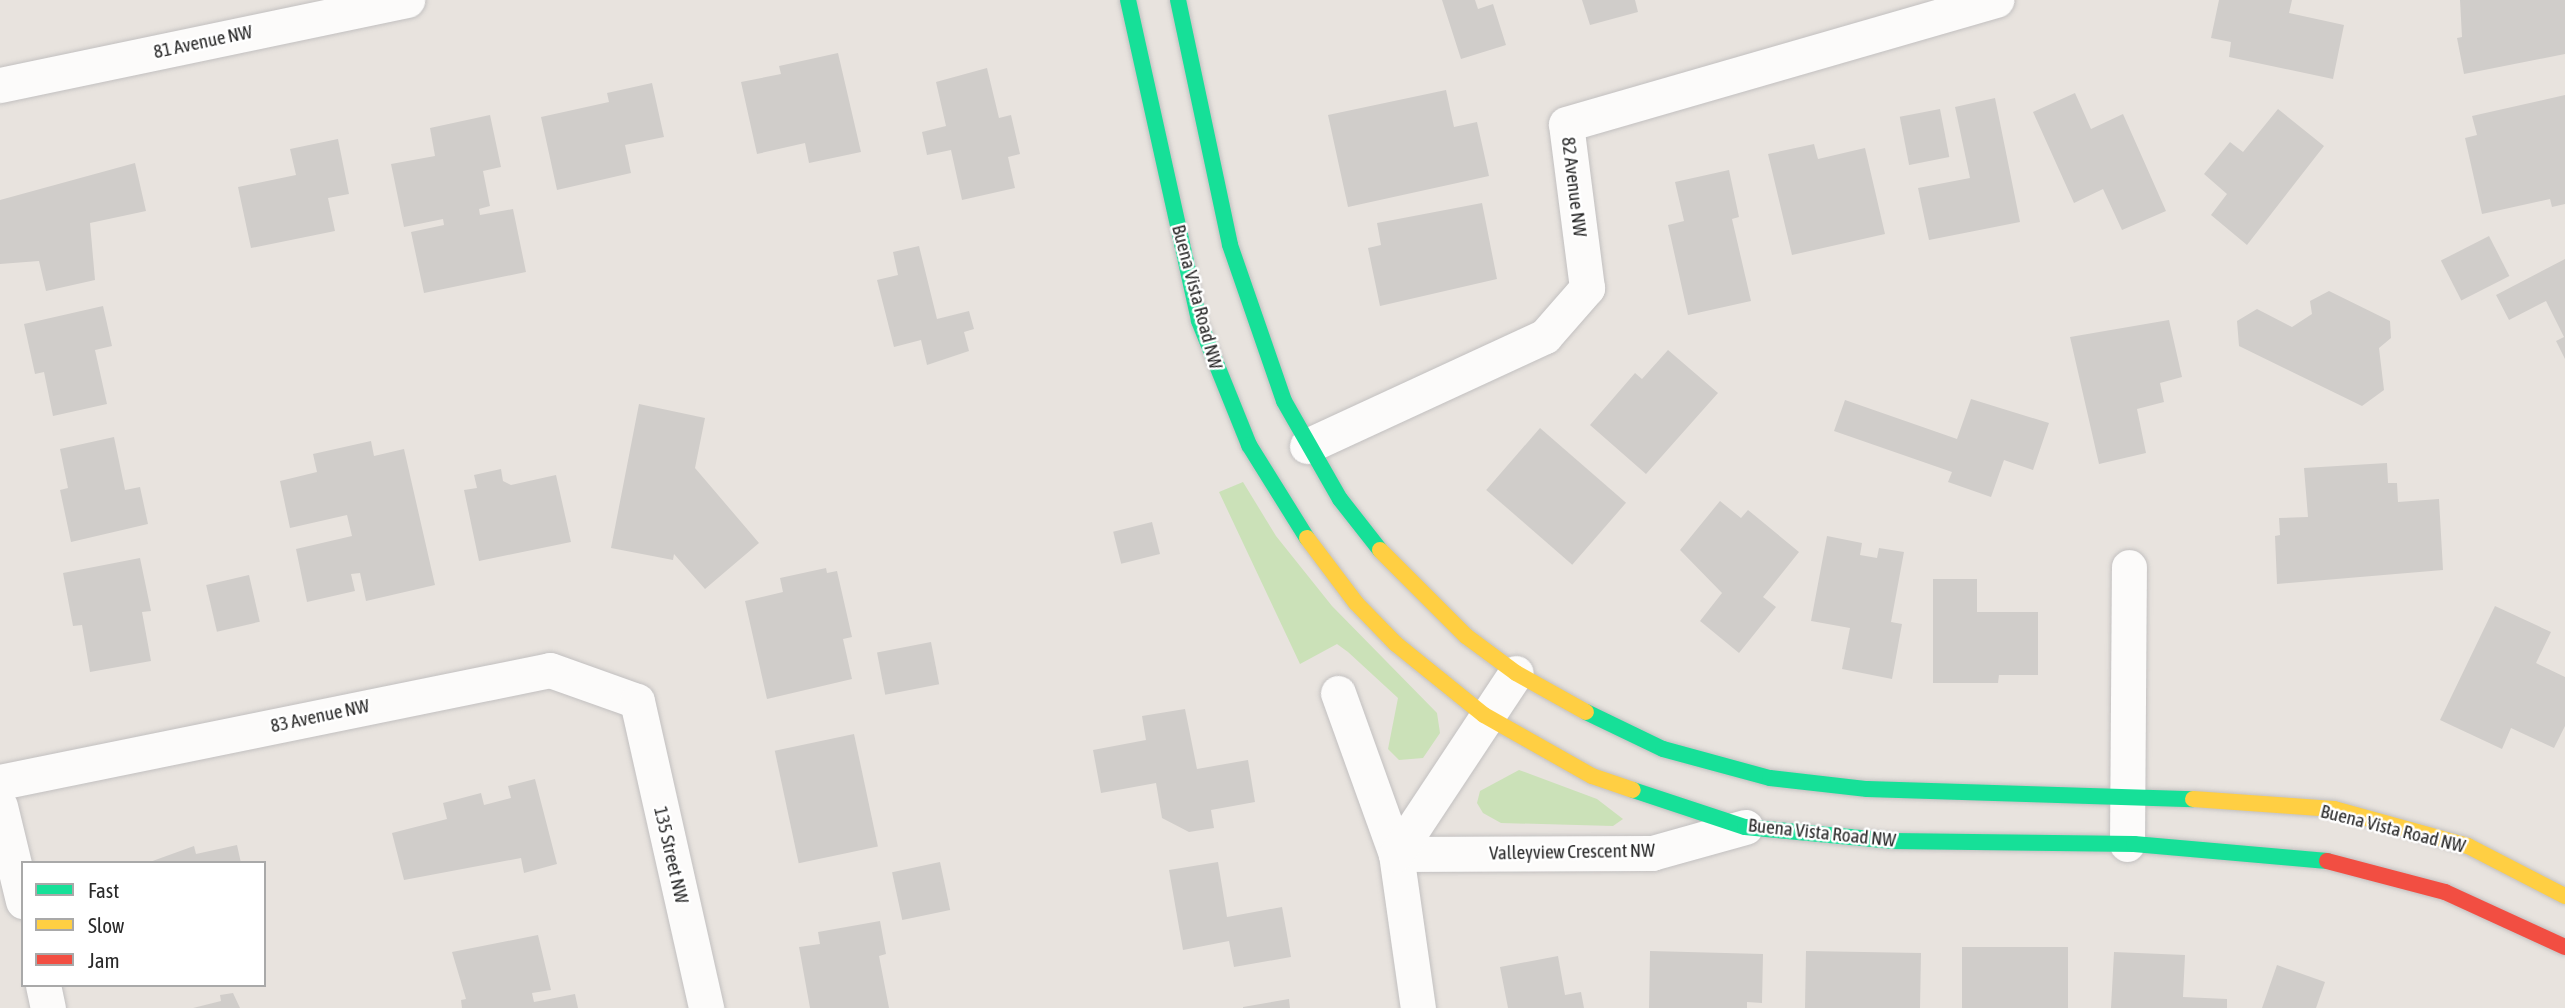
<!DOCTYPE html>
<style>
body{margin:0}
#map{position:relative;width:2565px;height:1008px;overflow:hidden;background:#e8e3de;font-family:"Asap Condensed",sans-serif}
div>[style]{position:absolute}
.green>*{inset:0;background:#cbe1b8}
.building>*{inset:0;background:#d0cdca;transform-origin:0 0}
.roads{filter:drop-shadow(0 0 2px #c2c0c0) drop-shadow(0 0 2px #c2c0c0)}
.street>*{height:35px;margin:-17.5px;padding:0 17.5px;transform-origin:17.5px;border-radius:17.5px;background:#fcfbfa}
.fast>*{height:16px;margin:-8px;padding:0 8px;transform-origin:8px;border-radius:8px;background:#16e098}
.slow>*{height:16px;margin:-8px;padding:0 8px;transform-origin:8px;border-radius:8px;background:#ffcf43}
.jam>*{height:16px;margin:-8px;padding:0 8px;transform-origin:8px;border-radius:8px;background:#f24e42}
span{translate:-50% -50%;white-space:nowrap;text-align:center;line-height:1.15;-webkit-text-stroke:5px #fff;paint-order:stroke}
.street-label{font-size:19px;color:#292929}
.legend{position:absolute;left:21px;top:861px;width:245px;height:126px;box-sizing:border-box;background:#fff;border:2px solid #a9a9a9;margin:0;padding:9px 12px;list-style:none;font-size:21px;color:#292929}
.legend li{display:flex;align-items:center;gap:14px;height:35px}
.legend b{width:35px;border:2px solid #a9a9a9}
</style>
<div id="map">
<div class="green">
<i style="clip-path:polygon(1243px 482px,1276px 536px,1332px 606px,1437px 713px,1440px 733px,1423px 758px,1399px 760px,1388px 749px,1398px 698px,1348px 652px,1337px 644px,1300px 664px,1219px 492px)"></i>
<i style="clip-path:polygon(1519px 770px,1597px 799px,1623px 819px,1613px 826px,1501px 823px,1483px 813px,1477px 803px,1480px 791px)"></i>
</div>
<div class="building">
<i style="clip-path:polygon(1442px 0,1475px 0,1478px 9px,1493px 4px,1506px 45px,1461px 59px)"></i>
<i style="clip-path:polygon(1582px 0,1635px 0,1638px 12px,1590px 25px)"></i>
<i style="clip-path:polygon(2219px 0,2292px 0,2289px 13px,2344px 25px,2333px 79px,2229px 57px,2231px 42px,2211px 38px)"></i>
<i style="clip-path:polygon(2460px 0,2565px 0,2565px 54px,2464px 74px,2457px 38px,2462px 37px)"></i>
<i style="clip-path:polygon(838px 53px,861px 152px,809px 163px,805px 143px,757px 154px,741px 82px,781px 74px,779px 66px)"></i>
<i style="clip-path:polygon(987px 68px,999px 118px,1011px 115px,1020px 154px,1008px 157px,1015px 188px,962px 200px,951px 150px,927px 155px,922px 132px,946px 126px,936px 82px)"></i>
<i style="clip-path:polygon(652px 83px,664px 137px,625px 145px,631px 173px,557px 190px,541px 117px,609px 102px,607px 93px)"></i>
<i style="clip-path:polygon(1446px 90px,1454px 127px,1477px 122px,1489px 176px,1348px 207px,1328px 115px)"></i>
<i style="clip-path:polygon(2075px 93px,2091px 129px,2123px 114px,2166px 211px,2122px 230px,2103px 189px,2074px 203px,2033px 112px)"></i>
<i style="clip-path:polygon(2565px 95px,2565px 204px,2552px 207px,2550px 199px,2482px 214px,2465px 138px,2477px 135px,2472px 116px)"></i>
<i style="clip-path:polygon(1995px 98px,2020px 222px,1929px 240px,1918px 188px,1970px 178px,1955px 107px)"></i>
<i style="left:1940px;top:109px;width:49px;height:41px;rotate:79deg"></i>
<i style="clip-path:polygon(2278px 109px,2324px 146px,2247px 245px,2211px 215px,2227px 194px,2204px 174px,2230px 142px,2243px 152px)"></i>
<i style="clip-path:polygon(490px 115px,501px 167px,483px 171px,490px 206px,479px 209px,480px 215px,513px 209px,526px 272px,424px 293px,411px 232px,444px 225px,443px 219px,404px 227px,391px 164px,435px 156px,430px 128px)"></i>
<i style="clip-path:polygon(338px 139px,349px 194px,328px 198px,335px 231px,251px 248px,238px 187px,296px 175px,290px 149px)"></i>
<i style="clip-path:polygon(1814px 144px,1818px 159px,1865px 148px,1885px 234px,1792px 255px,1768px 154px)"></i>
<i style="clip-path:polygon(135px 163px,146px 211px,90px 223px,95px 280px,46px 291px,39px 261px,0 264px,0 200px)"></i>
<i style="clip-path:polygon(1729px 170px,1739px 217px,1732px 219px,1751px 301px,1688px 315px,1668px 225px,1684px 221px,1675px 182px)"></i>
<i style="clip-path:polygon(1482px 203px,1497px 279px,1380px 306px,1368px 248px,1381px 245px,1377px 223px)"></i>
<i style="left:2489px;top:236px;width:45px;height:54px;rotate:63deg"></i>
<i style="clip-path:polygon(919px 246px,937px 319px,969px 311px,974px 329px,964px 332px,969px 351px,927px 365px,921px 340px,894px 347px,877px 280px,898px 275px,893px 252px)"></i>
<i style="clip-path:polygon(2565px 259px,2565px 359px,2556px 341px,2564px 337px,2546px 301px,2509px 320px,2496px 295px)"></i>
<i style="clip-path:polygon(2329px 291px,2390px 321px,2391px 338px,2379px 348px,2384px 390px,2362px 406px,2239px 346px,2237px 321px,2257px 309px,2292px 327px,2312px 314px,2310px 301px)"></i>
<i style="clip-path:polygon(103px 306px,112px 346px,95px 350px,107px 404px,53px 416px,44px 372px,35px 374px,24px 324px)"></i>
<i style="clip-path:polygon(2169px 320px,2182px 377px,2160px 383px,2164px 402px,2137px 409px,2146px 453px,2099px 464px,2070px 337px)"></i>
<i style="clip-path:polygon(1668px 350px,1718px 393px,1646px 474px,1590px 425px,1635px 373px,1642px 379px)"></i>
<i style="clip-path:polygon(1971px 399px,2049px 423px,2033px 470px,2004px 460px,1991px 497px,1948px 482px,1952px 472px,1834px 431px,1845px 400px,1957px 439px)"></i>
<i style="clip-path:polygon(639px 404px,705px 418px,695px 468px,759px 543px,705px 589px,674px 554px,673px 560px,611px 548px)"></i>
<i style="left:1540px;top:428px;width:114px;height:82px;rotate:41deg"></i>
<i style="clip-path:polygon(114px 437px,125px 490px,140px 487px,148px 524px,71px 542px,60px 490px,68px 488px,60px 449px)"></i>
<i style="clip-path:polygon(371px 441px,374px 456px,404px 449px,435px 585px,366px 601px,360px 573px,351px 574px,355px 591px,307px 602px,296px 549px,352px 536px,347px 515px,290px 528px,280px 481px,317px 472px,313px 454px)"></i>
<i style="clip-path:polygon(2387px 463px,2388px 483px,2397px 483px,2398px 502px,2439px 499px,2443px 570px,2277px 584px,2275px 536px,2280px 535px,2279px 518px,2308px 517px,2304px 468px)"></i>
<i style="clip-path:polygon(501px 469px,503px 481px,511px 485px,556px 475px,571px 542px,479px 561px,464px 490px,477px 488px,474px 475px)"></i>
<i style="clip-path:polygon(1720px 501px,1741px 518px,1748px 510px,1799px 552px,1763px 597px,1776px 607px,1739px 653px,1700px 621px,1722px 593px,1680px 550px)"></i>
<i style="left:1152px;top:522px;width:33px;height:40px;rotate:76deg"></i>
<i style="clip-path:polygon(1827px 536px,1862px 543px,1860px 555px,1877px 558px,1879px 548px,1904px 552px,1891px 622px,1902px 624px,1892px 679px,1842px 669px,1850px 628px,1811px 621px)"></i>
<i style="clip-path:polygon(140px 558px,151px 611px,142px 612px,151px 661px,90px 672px,82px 625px,73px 626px,63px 573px)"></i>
<i style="clip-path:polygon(826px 568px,827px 573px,837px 571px,852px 637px,843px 639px,852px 679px,767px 699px,745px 601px,783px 592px,780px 578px)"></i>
<i style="left:249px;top:575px;width:48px;height:44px;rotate:77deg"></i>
<i style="clip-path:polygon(1933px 579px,1977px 579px,1977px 612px,2038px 612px,2038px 675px,1999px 675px,1998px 683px,1933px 683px)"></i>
<i style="clip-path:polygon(2495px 606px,2551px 632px,2536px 663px,2565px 677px,2565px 726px,2554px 748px,2511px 728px,2502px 749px,2440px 720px)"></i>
<i style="left:931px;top:642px;width:43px;height:55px;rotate:79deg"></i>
<i style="clip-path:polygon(1185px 709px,1197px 769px,1248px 760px,1255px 802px,1211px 810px,1214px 828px,1189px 832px,1162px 818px,1156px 783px,1101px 793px,1093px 750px,1146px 740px,1142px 716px)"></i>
<i style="left:854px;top:734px;width:115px;height:81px;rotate:78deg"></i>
<i style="clip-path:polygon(535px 779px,557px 864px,524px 873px,521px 858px,404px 880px,392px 833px,447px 819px,443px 803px,481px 793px,484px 805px,511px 798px,508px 786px)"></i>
<i style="clip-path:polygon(237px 845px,241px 863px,147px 863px,194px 846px,196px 854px)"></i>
<i style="left:940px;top:862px;width:49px;height:49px;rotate:78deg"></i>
<i style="clip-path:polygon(1218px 862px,1227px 917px,1282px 907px,1291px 957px,1234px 967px,1229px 941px,1183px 950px,1169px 870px)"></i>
<i style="clip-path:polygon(880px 921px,886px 954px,879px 956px,889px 1008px,810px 1008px,799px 947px,820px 944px,818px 932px)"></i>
<i style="clip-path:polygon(538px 935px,551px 990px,532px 993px,534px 1002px,575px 994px,578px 1008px,462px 1008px,461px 1000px,466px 999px,452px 952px)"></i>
<i style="left:1962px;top:947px;width:106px;height:61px"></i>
<i style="clip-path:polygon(1650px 951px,1763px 954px,1762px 1003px,1747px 1002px,1747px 1008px,1649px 1008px)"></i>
<i style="left:1806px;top:951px;width:115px;height:57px;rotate:1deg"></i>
<i style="clip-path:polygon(2114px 952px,2185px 955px,2183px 997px,2227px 999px,2227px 1008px,2111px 1008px)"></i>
<i style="clip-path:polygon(1558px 956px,1565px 995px,1581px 992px,1584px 1008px,1508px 1008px,1500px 967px)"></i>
<i style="clip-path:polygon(2277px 965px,2325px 982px,2316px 1008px,2262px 1008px)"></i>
<i style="clip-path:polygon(233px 993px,240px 1008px,193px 1008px,221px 1001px,220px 995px)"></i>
<i style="clip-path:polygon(1289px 999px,1290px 1008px,1243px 1008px,1243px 1007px)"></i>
</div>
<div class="roads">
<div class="street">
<i style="left:0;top:85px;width:416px;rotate:-11.8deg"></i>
<i style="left:1307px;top:446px;width:262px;rotate:-24.8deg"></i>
<i style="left:1545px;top:336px;width:64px;rotate:-48.8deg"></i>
<i style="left:1587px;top:288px;width:165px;rotate:-97.3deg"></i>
<i style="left:1566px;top:124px;width:448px;rotate:-16.1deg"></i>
<i style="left:1338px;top:693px;width:171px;rotate:70.2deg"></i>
<i style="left:1396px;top:854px;width:156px;rotate:81.9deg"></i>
<i style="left:0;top:782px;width:561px;rotate:-11.51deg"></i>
<i style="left:550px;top:670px;width:92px;rotate:19.6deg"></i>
<i style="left:637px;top:701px;width:315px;rotate:77.3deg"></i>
<i style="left:0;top:806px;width:98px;rotate:76.4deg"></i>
<i style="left:2127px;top:844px;width:277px;rotate:-89.6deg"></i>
<i style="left:1396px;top:854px;width:256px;rotate:-0.2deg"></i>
<i style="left:1652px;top:853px;width:97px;rotate:-15.6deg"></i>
<i style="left:1396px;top:854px;width:217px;rotate:-56.5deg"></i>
<i style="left:43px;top:985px;width:24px;rotate:78deg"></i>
</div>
<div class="fast">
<i style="left:1128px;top:0;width:329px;rotate:77.5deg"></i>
<i style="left:1199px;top:321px;width:134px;rotate:68deg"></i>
<i style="left:1249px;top:445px;width:110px;rotate:58.1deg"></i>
<i style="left:1178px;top:0;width:250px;rotate:78deg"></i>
<i style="left:1230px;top:245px;width:165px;rotate:70.9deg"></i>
<i style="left:1284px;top:401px;width:113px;rotate:60.3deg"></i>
<i style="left:1340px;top:499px;width:65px;rotate:51.9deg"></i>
<i style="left:1586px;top:712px;width:85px;rotate:25.7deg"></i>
<i style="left:1663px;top:749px;width:111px;rotate:15.2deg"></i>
<i style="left:1770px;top:778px;width:98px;rotate:6.5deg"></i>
<i style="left:1867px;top:789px;width:326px;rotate:1.8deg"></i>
<i style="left:1633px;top:790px;width:118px;rotate:18.3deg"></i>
<i style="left:1745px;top:827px;width:148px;rotate:5.4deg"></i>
<i style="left:1892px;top:841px;width:242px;rotate:0.7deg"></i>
<i style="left:2134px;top:844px;width:194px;rotate:5deg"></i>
</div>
<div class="slow">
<i style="left:1307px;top:538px;width:81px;rotate:53deg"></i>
<i style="left:1356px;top:603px;width:57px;rotate:45.7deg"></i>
<i style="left:1396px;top:644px;width:113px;rotate:38.9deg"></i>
<i style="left:1484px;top:715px;width:124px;rotate:29.5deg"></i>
<i style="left:1592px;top:776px;width:43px;rotate:18.9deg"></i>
<i style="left:1380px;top:550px;width:122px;rotate:45deg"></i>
<i style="left:1466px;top:636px;width:62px;rotate:36.5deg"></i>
<i style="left:1516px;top:673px;width:80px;rotate:29.1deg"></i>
<i style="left:2193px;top:799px;width:141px;rotate:4.1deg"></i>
<i style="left:2334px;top:809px;width:139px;rotate:15.4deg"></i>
<i style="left:2468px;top:846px;width:109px;rotate:27.3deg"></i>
</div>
<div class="jam">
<i style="left:2327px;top:861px;width:122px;rotate:14.7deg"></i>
<i style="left:2445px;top:892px;width:132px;rotate:24.6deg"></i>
</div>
</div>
<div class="street-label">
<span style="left:203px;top:42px;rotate:-12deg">81 Avenue NW</span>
<span style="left:1574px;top:187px;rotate:83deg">82 Avenue NW</span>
<span style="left:1197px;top:297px;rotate:75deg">Buena Vista Road NW</span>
<span style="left:320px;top:716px;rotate:-12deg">83 Avenue NW</span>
<span style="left:2393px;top:829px;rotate:14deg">Buena Vista Road NW</span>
<span style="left:1822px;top:833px;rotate:6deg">Buena Vista Road NW</span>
<span style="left:1572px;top:852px;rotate:-1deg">Valleyview Crescent NW</span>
<span style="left:671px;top:855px;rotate:77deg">135 Street NW</span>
</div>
<ul class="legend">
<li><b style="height:9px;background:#16e098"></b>Fast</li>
<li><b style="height:9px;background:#ffcf43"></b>Slow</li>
<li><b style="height:9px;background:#f24e42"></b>Jam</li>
</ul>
</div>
